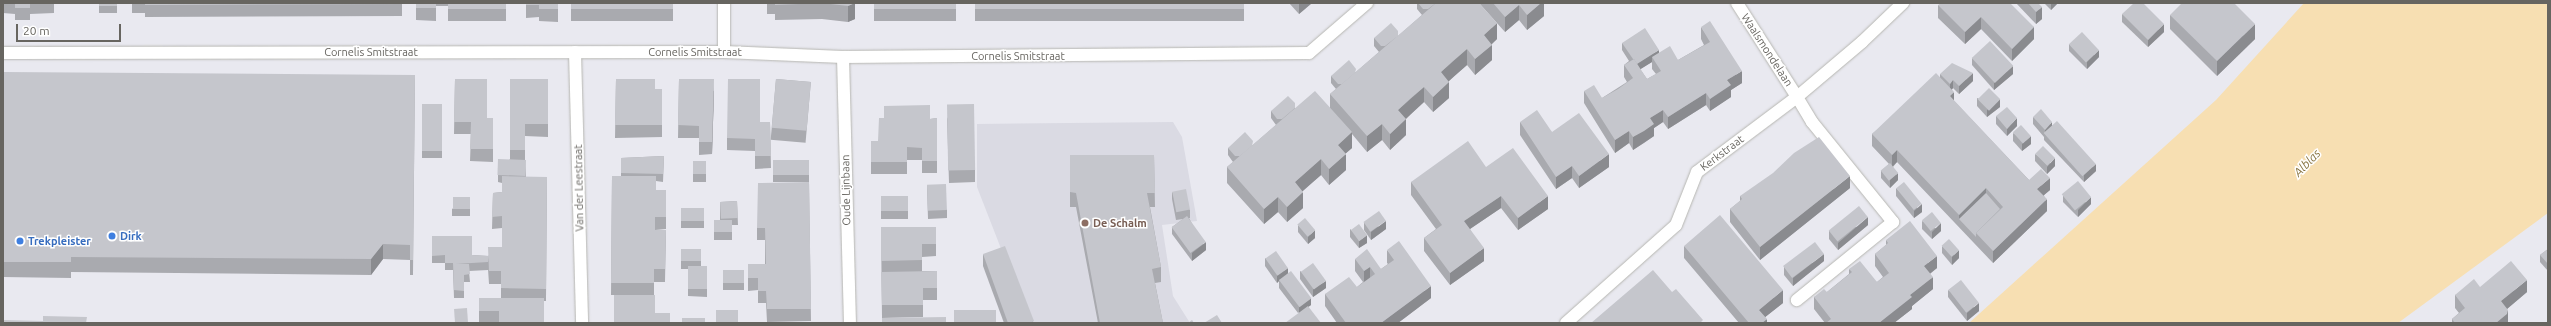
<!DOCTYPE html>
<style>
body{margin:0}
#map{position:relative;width:2551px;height:326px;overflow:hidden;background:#e9e9f0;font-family:Ubuntu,sans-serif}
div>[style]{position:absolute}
.education>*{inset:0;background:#dadae3}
.water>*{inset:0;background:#f7dfb2}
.roads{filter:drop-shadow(0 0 1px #b6b6b1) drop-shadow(0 0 1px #b6b6b1)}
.lane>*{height:12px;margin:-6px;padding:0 6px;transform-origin:6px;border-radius:6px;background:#fff}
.street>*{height:12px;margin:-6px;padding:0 6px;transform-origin:6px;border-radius:6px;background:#fff}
.wall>*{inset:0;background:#a9aaaf;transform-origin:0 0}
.shaded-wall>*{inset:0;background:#8a8b8f}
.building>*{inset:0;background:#c5c6cc;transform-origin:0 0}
.dots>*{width:11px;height:11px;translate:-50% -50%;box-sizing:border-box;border:2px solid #fff;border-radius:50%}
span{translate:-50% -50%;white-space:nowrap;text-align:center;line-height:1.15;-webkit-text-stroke:3px #fff;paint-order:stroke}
.street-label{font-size:11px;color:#676560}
.education-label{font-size:11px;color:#785e54;font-weight:700}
.left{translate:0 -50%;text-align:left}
.shop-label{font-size:11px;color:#366cbe;font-weight:700}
.water-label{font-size:12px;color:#877441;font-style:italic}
.frame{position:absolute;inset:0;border:4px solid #676560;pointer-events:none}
.scale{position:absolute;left:16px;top:24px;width:105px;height:18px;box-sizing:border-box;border:2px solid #676560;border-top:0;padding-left:5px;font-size:12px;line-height:14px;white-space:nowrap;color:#676560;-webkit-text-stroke:3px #fff;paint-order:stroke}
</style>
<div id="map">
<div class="education">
<i style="clip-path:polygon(1173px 122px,1182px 137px,1197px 221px,1162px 225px,1173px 296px,1190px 323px,1030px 323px,977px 187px,977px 124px)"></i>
</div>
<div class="water">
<i style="clip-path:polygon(2304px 3px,2548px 3px,2548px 213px,2398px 323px,1969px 323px,2216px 100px)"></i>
</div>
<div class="roads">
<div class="lane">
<i style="left:1797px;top:97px;width:29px;rotate:59deg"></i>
<i style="left:1812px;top:122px;width:129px;rotate:51deg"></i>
<i style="left:1893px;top:222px;width:124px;rotate:140.9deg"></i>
</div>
<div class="street">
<i style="left:1737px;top:3px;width:112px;rotate:57.4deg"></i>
<i style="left:575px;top:52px;width:271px;rotate:88.5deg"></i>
<i style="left:724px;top:52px;width:49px;rotate:-90deg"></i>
<i style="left:3px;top:53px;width:721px;rotate:-0.08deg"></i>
<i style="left:724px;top:52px;width:119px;rotate:2.4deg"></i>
<i style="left:843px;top:57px;width:466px;rotate:-0.5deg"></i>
<i style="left:1309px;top:53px;width:77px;rotate:-40.8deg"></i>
<i style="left:843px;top:57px;width:266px;rotate:88.5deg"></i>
<i style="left:1566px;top:323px;width:147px;rotate:-41.7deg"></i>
<i style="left:1676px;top:225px;width:57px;rotate:-68.4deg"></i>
<i style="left:1697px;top:172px;width:125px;rotate:-36.9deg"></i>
<i style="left:1797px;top:97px;width:85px;rotate:-40.2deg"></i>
<i style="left:1862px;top:42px;width:57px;rotate:-43.6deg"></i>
</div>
</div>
<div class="wall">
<i style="clip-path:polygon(3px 3px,54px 3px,54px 13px,30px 14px,30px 20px,15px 20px,15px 14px,3px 13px)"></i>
<i style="left:99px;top:3px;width:18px;height:10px"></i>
<i style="clip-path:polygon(132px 3px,402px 3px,402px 16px,145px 17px,145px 13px,132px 13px)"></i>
<i style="clip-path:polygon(416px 3px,506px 3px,506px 21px,448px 21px,448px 6px,436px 6px,436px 21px,416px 20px)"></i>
<i style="clip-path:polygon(526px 3px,558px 3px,558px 22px,539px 21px,539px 17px,526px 18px)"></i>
<i style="left:571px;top:3px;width:102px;height:18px"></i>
<i style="clip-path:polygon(767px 3px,855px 3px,855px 19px,848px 22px,822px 19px,775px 20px,775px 14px,767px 14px)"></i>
<i style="left:874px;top:3px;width:82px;height:18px"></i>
<i style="left:975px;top:3px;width:269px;height:18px"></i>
<i style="clip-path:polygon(1289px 3px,1312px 3px,1299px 14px)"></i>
<i style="clip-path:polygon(1417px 3px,1479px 3px,1497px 39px,1492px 44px,1492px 60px,1475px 75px,1467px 65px,1453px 77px,1449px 81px,1449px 98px,1433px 112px,1424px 102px,1411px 114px,1406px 119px,1406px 135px,1390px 150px,1382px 140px,1367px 152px,1352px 134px,1352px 148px,1345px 154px,1346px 170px,1329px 185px,1321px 175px,1302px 191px,1303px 208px,1287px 222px,1278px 212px,1264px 224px,1227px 183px,1227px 167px,1233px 162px,1228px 155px,1228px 148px,1253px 145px,1276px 125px,1271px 118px,1271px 111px,1295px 108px,1330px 108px,1330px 94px,1336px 89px,1331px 83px,1331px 76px,1356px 72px,1379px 52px,1374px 46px,1374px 38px,1398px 36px,1422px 15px,1417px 9px)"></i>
<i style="clip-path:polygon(1479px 3px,1544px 3px,1544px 16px,1527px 30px,1519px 20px,1505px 32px)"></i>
<i style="clip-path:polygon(2016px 3px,2039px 3px,2038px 4px,2042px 19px,2036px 24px)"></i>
<i style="clip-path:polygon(2044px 3px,2058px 3px,2051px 10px)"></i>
<i style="clip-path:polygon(1938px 5px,2034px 27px,2034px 39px,2012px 61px,1981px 29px,1965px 44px,1938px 18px)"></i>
<i style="clip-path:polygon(2122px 14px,2164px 32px,2148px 47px,2122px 22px)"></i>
<i style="clip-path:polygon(2170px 15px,2255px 39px,2217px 76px,2170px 29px)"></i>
<i style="clip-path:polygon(evenodd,1701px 27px,1742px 83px,1731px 90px,1731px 97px,1710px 111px,1706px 105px,1668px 129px,1663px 122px,1654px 128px,1654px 136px,1644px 143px,1633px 150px,1629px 143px,1615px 153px,1584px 103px,1584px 91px,1602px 98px,1627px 82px,1624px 77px,1624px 65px,1629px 61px,1622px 50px,1622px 43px,1678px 60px,1704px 45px,1701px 39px,1701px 27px,1652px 62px,1652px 69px,1656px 74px,1647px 79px,1640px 69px,1652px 62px)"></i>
<i style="clip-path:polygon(2069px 44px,2099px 57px,2087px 69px,2069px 51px)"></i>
<i style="clip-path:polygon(1972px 58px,2013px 74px,1994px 90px,1972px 65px)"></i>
<i style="clip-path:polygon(1940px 74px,1973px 81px,1959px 94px,1953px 88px,1952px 89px,1954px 101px,2029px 180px,2050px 190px,2044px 195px,2047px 211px,1993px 263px,1897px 162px,1893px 167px,1898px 180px,1890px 188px,1881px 178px,1881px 171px,1889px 164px,1872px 146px,1872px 134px,1940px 77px)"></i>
<i style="clip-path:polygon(415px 75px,413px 275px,410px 275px,410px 260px,383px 259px,371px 275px,71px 272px,71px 278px,3px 277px,3px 239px)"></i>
<i style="clip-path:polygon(455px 79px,487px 118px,493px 118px,493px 162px,470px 161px,471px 134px,454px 134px)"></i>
<i style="clip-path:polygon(510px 79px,548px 79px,548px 137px,525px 136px,525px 160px,526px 177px,547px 177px,546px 301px,544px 301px,544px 323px,479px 323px,479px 298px,501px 298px,501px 284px,489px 284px,488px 269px,488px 270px,469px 271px,470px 282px,464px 282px,464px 298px,454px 298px,453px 270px,445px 270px,445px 263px,432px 263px,432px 236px,472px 255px,488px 256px,502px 247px,502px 228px,492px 229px,493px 193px,502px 192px,502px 183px,498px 182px,498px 175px,510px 159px)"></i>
<i style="clip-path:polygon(616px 79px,655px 89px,662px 89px,662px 137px,615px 138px)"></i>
<i style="clip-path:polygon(679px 79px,714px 91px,712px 154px,699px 155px,699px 138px,678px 138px)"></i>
<i style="left:776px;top:79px;width:35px;height:61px;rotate:5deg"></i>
<i style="clip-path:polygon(1977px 98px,2000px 107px,1987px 117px,1977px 106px)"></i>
<i style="left:422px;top:104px;width:20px;height:54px"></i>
<i style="clip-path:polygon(1996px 116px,2017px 126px,2007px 136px,1996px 124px)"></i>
<i style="clip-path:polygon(947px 117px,975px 170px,975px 182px,949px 183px)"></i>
<i style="clip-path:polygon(2033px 117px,2052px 125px,2096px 171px,2084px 182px,2044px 140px,2044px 137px,2033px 124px)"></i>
<i style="clip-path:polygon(937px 118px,937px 173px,922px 173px,922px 160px,907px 160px,907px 174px,871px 174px,871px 141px,878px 141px,930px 119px)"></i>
<i style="clip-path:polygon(760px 122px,770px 122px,771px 168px,755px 169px,755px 151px,727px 150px,727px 138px)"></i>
<i style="clip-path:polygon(1520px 122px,1552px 132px,1609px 167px,1579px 188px,1572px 178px,1556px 189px,1520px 135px)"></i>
<i style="clip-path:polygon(2013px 133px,2031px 144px,2022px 151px,2013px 141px)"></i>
<i style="clip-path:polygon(2035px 154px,2055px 166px,2047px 174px,2035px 161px)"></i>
<i style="clip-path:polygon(1070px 155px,1154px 155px,1155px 207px,1150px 207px,1161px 267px,1161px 282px,1155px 283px,1163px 323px,1098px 323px,1076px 207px,1070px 207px)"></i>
<i style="clip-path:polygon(664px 156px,663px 182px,656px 181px,656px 190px,666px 190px,666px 229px,655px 229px,666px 230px,665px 282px,654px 282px,654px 295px,655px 313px,670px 323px,614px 295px,611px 295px,612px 176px,621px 176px,621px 158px)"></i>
<i style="left:773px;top:160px;width:36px;height:22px"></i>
<i style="left:693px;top:161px;width:13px;height:21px"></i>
<i style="clip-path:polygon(1486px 167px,1548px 209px,1518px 230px,1501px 208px,1470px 229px,1484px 261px,1450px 285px,1424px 251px,1424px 238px,1436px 229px,1411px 195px,1411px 182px)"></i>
<i style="clip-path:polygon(809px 182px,811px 321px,767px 322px,766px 303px,758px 303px,758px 290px,748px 291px,748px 264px,765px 264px,765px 240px,757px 240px,757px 228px)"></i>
<i style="clip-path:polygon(927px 185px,947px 210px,947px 218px,928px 219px)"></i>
<i style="clip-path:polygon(1850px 188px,1760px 260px,1730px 222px,1730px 209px,1740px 201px,1740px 196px)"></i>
<i style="clip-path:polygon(1896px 188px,1922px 212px,1914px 218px,1896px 196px)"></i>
<i style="clip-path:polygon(1172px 192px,1190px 210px,1190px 218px,1189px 218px,1206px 250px,1192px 261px,1172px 234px,1172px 227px,1183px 219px,1176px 220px,1172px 199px)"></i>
<i style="clip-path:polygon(2063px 195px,2091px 204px,2078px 217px,2063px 202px)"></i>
<i style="left:881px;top:196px;width:27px;height:23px"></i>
<i style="clip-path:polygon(470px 197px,470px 216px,452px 216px,452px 209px)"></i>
<i style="clip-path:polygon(737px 201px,738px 225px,732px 225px,732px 240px,714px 240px,714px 220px,720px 220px,720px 202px)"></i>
<i style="left:681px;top:208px;width:23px;height:20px"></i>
<i style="clip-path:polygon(1922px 221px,1941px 231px,1932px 239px,1922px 229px)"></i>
<i style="clip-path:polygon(1364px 222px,1386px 229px,1371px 240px,1364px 230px)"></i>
<i style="clip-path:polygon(1298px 225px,1315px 238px,1308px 244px,1298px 232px)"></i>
<i style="clip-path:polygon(1868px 225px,1838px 250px,1829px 239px,1829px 231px)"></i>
<i style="clip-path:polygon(881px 227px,936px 227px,936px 256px,922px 257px,922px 271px,937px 271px,937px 300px,923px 300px,923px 317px,882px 318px)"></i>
<i style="clip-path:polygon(1350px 229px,1367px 243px,1359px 248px,1350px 237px)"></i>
<i style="clip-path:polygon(1886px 240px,1937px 268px,1930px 274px,1933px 289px,1912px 306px,1912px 309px,1894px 323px,1825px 323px,1814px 309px,1814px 297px,1827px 292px,1849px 274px,1849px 269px,1877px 282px,1883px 277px,1875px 266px,1875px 254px,1886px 245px)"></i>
<i style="clip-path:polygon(1684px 246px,1783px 303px,1765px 317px,1767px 323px,1739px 323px,1684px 258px)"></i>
<i style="clip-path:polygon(1942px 246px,1959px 258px,1952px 265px,1942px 253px)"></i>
<i style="clip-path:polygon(681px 249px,701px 249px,701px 266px,707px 266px,707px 297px,688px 296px,688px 269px,681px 269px)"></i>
<i style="clip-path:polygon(2548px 249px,2548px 271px,2540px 262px,2540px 255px)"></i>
<i style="clip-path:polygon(1387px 250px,1431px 298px,1398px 323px,1337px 323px,1325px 306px,1325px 294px,1357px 287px,1363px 282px,1355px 271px,1355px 259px,1381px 269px,1388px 264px,1387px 263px)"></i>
<i style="clip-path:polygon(983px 254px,1034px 323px,1004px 323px,983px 266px)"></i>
<i style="clip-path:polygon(1265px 258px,1288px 274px,1311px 305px,1298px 313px,1279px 288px,1279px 281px,1277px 283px,1265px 266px)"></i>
<i style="clip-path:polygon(1824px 261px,1793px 286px,1784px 275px,1784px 267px)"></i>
<i style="left:723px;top:270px;width:21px;height:20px"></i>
<i style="clip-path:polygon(1300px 271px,1326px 288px,1313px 297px,1300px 279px)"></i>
<i style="clip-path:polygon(2480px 287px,2527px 292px,2507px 309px,2508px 323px,2452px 323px,2452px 319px,2459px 313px,2455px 308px,2455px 295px)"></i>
<i style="clip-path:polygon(1948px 290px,1979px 311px,1967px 321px,1948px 297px)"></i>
</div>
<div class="shaded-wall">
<i style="clip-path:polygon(855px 3px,855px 19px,848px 22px,848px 6px)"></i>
<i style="clip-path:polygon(1299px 3px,1312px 3px,1299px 14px)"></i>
<i style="clip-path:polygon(1541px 3px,1544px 3px,1544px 16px,1527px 30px,1527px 15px)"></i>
<i style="clip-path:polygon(2051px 3px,2058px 3px,2051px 10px)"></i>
<i style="clip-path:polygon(1519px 5px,1519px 20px,1505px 32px,1505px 17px)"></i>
<i style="clip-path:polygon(2042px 7px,2042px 19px,2036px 24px,2036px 12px)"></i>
<i style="clip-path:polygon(1981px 17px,1981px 29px,1965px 44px,1965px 32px)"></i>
<i style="clip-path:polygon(1497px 23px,1497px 39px,1484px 51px,1484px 35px)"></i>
<i style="clip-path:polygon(2164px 24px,2164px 32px,2148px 47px,2148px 40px)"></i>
<i style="clip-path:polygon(2255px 24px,2255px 39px,2217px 76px,2217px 61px)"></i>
<i style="clip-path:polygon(2034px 27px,2034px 39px,2012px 61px,2012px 49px)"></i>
<i style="clip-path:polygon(1492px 45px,1492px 60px,1475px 75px,1475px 59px)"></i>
<i style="clip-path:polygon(1467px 49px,1467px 65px,1441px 88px,1441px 72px)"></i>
<i style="clip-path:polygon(1659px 50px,1659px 58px,1652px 57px,1652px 62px,1636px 72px,1636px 64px)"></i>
<i style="clip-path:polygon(2099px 50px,2099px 57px,2087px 69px,2087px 62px)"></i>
<i style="clip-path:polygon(2013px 66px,2013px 74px,1994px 90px,1994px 83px)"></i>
<i style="clip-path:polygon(1742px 71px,1742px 83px,1731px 90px,1731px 97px,1710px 111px,1710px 99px,1727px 80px)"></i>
<i style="clip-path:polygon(1973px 73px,1973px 81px,1959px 94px,1959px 86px)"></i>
<i style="clip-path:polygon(714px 79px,714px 91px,712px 154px,712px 142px)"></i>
<i style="clip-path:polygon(1953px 80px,1953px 88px,1950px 92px,1950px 84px)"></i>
<i style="clip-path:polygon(1449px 82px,1449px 98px,1433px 112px,1433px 97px)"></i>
<i style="clip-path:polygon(1424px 87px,1424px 102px,1398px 126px,1398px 110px)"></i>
<i style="clip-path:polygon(1954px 92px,1954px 104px,1950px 96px)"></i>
<i style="clip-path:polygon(1706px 93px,1706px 105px,1668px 129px,1668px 117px)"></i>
<i style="clip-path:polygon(2000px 99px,2000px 107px,1987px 117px,1987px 110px)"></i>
<i style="clip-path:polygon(1663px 110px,1663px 122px,1654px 128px,1654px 136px,1633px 150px,1633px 137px,1650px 118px)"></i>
<i style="clip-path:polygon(2017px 118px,2017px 126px,2007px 136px,2007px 129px)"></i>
<i style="clip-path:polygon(1406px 119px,1406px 135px,1390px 150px,1390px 134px)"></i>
<i style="clip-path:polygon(2052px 122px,2052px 130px,2045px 134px,2045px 130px)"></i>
<i style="clip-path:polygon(1382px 124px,1382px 140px,1367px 152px,1367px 136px)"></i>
<i style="clip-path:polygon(1629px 131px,1629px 143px,1615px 153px,1615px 140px)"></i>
<i style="clip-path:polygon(1352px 132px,1352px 148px,1338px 160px,1338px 145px)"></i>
<i style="clip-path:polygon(2031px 136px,2031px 144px,2022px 151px,2022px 144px)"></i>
<i style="clip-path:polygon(1897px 150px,1897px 162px,1892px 167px,1892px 155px)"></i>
<i style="clip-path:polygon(1346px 154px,1346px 170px,1329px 185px,1329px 169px)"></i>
<i style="clip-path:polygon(1609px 154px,1609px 167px,1579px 188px,1579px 176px)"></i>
<i style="clip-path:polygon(2055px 158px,2055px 166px,2047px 174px,2047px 167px)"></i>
<i style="clip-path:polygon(1321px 159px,1321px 175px,1295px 198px,1295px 182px)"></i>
<i style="clip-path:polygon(2096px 164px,2096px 171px,2084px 182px,2084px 175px)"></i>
<i style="clip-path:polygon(1572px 166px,1572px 178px,1556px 189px,1556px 177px)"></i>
<i style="clip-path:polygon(1898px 173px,1898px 180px,1890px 188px,1890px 180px)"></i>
<i style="clip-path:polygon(1850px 176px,1850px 188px,1760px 260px,1760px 247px)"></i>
<i style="clip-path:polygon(2050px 178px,2050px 190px,2037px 201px,2037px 189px)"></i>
<i style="clip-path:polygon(1986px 188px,1986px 201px,1959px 219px,1959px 215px)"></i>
<i style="clip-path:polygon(1303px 192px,1303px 208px,1287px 222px,1287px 207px)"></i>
<i style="clip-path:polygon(1501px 196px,1501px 208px,1464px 233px,1464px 221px)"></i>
<i style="clip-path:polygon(1548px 196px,1548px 209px,1518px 230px,1518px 218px)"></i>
<i style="clip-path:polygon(1278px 197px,1278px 212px,1264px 224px,1264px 209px)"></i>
<i style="clip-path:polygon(2091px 197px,2091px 204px,2078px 217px,2078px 210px)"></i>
<i style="clip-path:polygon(2047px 199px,2047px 211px,1993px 263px,1993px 251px)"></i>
<i style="clip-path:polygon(1922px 204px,1922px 212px,1914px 218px,1914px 211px)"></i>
<i style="clip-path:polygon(1868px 217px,1868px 225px,1838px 250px,1838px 243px)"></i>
<i style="clip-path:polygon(1386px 221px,1386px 229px,1371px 240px,1371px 232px)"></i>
<i style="clip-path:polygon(1941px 223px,1941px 231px,1932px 239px,1932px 232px)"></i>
<i style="clip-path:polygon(1315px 230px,1315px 238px,1308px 244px,1308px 237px)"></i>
<i style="clip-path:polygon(1367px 235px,1367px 243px,1359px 248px,1359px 241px)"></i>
<i style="clip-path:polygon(1206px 242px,1206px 250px,1192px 261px,1192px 253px)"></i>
<i style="clip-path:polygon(383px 244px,383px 259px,371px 275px,371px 259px)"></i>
<i style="clip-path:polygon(1484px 248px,1484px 261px,1450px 285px,1450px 273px)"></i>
<i style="clip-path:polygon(1959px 250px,1959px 258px,1952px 265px,1952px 257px)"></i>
<i style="clip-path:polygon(1824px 254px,1824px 261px,1793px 286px,1793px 278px)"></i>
<i style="clip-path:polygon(1937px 256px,1937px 268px,1924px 278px,1924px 266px)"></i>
<i style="clip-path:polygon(1370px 267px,1370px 279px,1364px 283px,1364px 271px)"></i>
<i style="clip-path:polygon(1288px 268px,1288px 276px,1279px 280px,1279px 281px,1277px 283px,1277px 275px)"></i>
<i style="clip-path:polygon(1933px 277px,1933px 289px,1912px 306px,1912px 309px,1894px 323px,1879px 323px,1910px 295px)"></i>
<i style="clip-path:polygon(2527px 280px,2527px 292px,2501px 314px,2501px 301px)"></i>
<i style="clip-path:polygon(1326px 281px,1326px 288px,1313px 297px,1313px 289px)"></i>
<i style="clip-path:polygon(1431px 286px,1431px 298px,1398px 323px,1381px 323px)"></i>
<i style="clip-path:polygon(1783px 290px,1783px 303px,1759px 322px,1759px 310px)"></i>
<i style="clip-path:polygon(1311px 298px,1311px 305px,1299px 314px,1299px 307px)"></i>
<i style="clip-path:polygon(1979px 303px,1979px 311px,1967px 321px,1967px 313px)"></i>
<i style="clip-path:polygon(2508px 310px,2508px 323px,2496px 323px)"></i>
<i style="clip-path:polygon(1767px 319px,1767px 323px,1762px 323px)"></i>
</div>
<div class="building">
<i style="left:15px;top:3px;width:15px;height:5px"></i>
<i style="left:99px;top:3px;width:18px;height:3px"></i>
<i style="clip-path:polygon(145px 3px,402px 3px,402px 4px,161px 5px,145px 5px)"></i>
<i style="left:416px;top:3px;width:20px;height:5px"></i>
<i style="left:448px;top:3px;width:58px;height:6px"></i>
<i style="clip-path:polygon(526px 3px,558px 3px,558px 9px,539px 9px,539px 5px,526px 5px)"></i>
<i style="left:571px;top:3px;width:102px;height:6px"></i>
<i style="clip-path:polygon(775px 3px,855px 3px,848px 6px,822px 3px,775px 5px)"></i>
<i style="left:874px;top:3px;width:82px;height:6px"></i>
<i style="left:975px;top:3px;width:269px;height:6px"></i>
<i style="clip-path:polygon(1418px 3px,1436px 3px,1428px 9px,1423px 9px)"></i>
<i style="clip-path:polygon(1436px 3px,1479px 3px,1497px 23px,1484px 35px,1492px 45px,1475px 59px,1467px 49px,1453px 61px,1441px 72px,1449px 82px,1433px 97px,1424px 87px,1411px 98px,1398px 110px,1406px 119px,1390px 134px,1382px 124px,1367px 136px,1330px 94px)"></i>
<i style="clip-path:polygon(1493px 3px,1541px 3px,1527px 15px,1519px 5px,1505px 17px)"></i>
<i style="clip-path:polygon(1941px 3px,2010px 3px,2034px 27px,2012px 49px,1981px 17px,1965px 32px,1938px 5px)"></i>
<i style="clip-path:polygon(2028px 3px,2038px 3px,2042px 7px,2036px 12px)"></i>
<i style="clip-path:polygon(2134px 3px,2143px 3px,2164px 24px,2148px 40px,2122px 14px)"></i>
<i style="clip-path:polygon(2182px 3px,2234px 3px,2255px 24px,2217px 61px,2170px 15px)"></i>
<i style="clip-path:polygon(1710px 21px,1742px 71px,1727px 80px,1731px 85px,1710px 99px,1706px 93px,1668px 117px,1663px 110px,1650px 118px,1654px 124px,1644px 131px,1633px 137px,1629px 131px,1615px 140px,1584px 91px,1594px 85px,1602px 98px,1618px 89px,1633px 78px,1624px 65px,1634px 59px,1647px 79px,1661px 71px,1652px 57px,1670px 46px,1678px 60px,1710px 42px,1701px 27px)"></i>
<i style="clip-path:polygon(1391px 23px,1398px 31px,1398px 36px,1385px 46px,1381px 46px,1374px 38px)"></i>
<i style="clip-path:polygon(1645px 28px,1659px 50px,1637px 64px,1634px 59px,1633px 59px,1622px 43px)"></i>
<i style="left:2082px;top:32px;width:25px;height:18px;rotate:47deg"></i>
<i style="left:1990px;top:41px;width:34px;height:25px;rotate:47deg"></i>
<i style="clip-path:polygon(1349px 60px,1356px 69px,1355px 73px,1342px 84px,1338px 84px,1331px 76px)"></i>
<i style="clip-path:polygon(1952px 63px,1973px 73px,1959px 86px,1953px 80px,1950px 84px,1940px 74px)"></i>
<i style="clip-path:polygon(4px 72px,415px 75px,413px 260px,410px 260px,410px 245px,383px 244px,371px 259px,71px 257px,71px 262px,3px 262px)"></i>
<i style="clip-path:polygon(1936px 73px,1954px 92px,1950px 96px,2029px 180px,2041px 169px,2050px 178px,2037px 189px,2047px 199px,1993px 251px,1976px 233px,2003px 207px,1986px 188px,1959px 215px,1897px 150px,1892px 155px,1872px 134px)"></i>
<i style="clip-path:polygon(455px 79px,487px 79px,487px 118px,493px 118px,493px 149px,470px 149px,471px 122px,454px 122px)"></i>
<i style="clip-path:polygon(510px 79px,548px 79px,548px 124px,525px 124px,525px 150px,510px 150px)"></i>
<i style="clip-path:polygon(616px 79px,655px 79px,655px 89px,662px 89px,662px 125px,615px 125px)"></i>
<i style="clip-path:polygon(679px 79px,714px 79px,712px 142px,699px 142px,699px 126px,678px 125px)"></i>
<i style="clip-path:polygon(728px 79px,760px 79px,760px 122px,770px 122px,771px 156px,755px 156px,755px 139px,727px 138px)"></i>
<i style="left:776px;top:79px;width:35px;height:49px;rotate:5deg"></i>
<i style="left:1989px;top:88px;width:16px;height:16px;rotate:45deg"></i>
<i style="clip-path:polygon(1315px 91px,1352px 132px,1338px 145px,1346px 154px,1329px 169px,1321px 159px,1295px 182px,1303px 192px,1287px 207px,1278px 197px,1264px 209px,1227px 167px)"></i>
<i style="clip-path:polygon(1288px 96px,1295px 103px,1295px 108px,1282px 119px,1277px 119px,1271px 111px)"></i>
<i style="left:422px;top:104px;width:20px;height:47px"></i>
<i style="left:974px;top:104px;width:66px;height:27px;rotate:89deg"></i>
<i style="clip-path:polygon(930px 105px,930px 119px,937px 118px,937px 161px,922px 161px,922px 148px,907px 147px,907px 162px,871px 162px,871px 141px,878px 141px,879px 118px,884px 118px,884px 106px)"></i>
<i style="clip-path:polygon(2007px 107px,2017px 118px,2007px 129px,1996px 116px)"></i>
<i style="clip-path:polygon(2041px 109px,2052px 122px,2045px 130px,2033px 117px)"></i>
<i style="clip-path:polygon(1537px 110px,1552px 132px,1579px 113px,1609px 154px,1579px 176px,1572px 166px,1556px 177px,1520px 122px)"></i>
<i style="left:2057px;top:121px;width:58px;height:18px;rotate:48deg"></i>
<i style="left:2021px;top:125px;width:15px;height:11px;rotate:48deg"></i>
<i style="clip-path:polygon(1245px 132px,1253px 141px,1252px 146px,1240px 156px,1235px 156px,1228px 148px)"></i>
<i style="clip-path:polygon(1819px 137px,1850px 176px,1760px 247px,1730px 209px,1742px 199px,1740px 196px,1773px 173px,1794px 153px)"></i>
<i style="clip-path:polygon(1468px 141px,1486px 167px,1513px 148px,1548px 196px,1518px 218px,1501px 196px,1464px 221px,1484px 248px,1450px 273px,1424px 238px,1442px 225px,1411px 182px)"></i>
<i style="left:2043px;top:146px;width:17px;height:11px;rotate:45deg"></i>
<i style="clip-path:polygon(1070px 155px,1154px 155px,1155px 193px,1147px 193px,1161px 267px,1152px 269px,1163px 323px,1100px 323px,1076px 193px,1070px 192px)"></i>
<i style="clip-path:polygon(664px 156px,663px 174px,621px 173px,621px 158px)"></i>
<i style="left:498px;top:159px;width:28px;height:16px;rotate:2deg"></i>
<i style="left:773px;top:160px;width:36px;height:15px"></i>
<i style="left:693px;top:161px;width:13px;height:13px"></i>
<i style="left:1890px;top:163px;width:13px;height:12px;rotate:51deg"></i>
<i style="clip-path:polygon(502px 176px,547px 177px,546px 289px,501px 288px,501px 271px,489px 271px,488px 247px,502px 247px,502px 216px,492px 217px,493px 193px,502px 192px)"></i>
<i style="clip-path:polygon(612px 176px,656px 176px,656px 190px,666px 190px,666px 217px,655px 217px,655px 230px,666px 230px,665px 269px,654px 269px,654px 283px,611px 283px)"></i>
<i style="left:2078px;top:181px;width:21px;height:21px;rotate:51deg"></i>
<i style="clip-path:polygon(809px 182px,811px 309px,767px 309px,766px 291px,758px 291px,758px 278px,748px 278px,748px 264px,766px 264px,765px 228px,757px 228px,758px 183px)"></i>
<i style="left:1904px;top:182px;width:28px;height:10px;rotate:51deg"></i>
<i style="left:946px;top:184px;width:26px;height:19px;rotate:88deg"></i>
<i style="left:1186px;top:189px;width:21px;height:14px;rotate:79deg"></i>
<i style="clip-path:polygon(1986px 193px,2000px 209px,1976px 233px,1976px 237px,1959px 219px)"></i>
<i style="left:881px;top:196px;width:27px;height:15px"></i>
<i style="left:453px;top:197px;width:17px;height:12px"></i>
<i style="left:737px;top:201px;width:17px;height:17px;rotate:87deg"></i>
<i style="left:1859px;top:206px;width:14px;height:39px;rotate:51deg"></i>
<i style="left:681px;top:208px;width:23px;height:13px"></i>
<i style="left:1379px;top:211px;width:12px;height:19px;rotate:55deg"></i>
<i style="left:1932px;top:212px;width:14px;height:13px;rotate:51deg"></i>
<i style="clip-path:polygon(1720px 215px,1783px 290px,1759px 310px,1767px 319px,1762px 323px,1749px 323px,1684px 246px)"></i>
<i style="left:1187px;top:216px;width:32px;height:19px;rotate:54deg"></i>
<i style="left:1305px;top:218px;width:16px;height:10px;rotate:50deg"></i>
<i style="left:714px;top:220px;width:18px;height:12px"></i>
<i style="clip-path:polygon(1910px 221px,1937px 256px,1924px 266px,1933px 277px,1910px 295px,1912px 297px,1879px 323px,1826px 323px,1831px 319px,1814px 297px,1824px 289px,1827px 292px,1852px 272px,1849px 269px,1860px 261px,1877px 282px,1889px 273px,1875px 254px,1888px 243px,1886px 240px)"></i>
<i style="left:1359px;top:224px;width:14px;height:10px;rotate:54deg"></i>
<i style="clip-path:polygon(881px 227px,936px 227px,936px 244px,922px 244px,922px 260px,881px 261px)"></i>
<i style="clip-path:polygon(432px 236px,472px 236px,472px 255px,489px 256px,488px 262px,456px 264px,469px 264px,470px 274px,464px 275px,464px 291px,454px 290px,453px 263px,445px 263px,445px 255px,432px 256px)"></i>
<i style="left:1949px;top:239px;width:15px;height:10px;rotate:48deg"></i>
<i style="clip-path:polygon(1399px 241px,1431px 286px,1381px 323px,1346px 323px,1325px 294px,1349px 277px,1357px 287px,1375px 274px,1370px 267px,1364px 271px,1355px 259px,1367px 249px,1381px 269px,1394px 260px,1387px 250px)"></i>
<i style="left:1815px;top:242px;width:15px;height:40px;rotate:53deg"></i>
<i style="clip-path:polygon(1005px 246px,1034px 321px,1030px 323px,1008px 323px,983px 254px)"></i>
<i style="left:681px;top:249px;width:20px;height:12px"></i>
<i style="clip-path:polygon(2548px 249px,2548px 264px,2540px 255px)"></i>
<i style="left:1276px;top:251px;width:21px;height:13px;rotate:55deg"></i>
<i style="clip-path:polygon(2511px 261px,2527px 280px,2501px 301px,2508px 310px,2507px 314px,2496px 323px,2455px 323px,2452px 319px,2465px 308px,2455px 295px,2474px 279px,2480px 287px)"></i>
<i style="left:1313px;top:263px;width:22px;height:15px;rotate:54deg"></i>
<i style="left:707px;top:266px;width:23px;height:19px;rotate:90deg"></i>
<i style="left:723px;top:270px;width:21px;height:13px"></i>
<i style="clip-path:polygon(1653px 270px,1672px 292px,1676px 289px,1703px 320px,1700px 323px,1591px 323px)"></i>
<i style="clip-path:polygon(937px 271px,937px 288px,923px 288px,923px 305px,882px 305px,881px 272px)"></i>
<i style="left:1291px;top:271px;width:34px;height:15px;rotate:53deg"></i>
<i style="left:1961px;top:280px;width:29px;height:16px;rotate:52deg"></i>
<i style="clip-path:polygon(614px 295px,655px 295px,655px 313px,670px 313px,670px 323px,614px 323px)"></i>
<i style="clip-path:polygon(479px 298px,544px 298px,544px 323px,499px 323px,499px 311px,479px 311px)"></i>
<i style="clip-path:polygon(1308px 306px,1321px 323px,1285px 323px)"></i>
<i style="left:467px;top:308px;width:15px;height:13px;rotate:86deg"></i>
<i style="left:716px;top:310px;width:22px;height:13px"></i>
<i style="left:954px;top:310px;width:42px;height:13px"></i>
<i style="clip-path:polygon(1217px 315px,1222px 323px,1204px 323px)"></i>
<i style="clip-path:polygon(43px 316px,87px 317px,86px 323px,3px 323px,3px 320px,43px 321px)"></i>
<i style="clip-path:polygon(946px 317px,946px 323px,882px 323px,882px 318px)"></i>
<i style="left:682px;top:318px;width:23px;height:5px"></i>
<i style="clip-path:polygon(1192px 320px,1194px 323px,1188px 323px)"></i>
</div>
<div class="dots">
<i style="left:1085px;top:223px;background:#8d6e63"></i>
<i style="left:112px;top:236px;background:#3f7fe0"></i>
<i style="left:20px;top:241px;background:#3f7fe0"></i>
</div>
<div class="street-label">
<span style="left:1767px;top:50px;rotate:57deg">Waalsmondelaan</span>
<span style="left:371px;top:52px">Cornelis Smitstraat</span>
<span style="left:695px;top:52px">Cornelis Smitstraat</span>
<span style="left:1018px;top:56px">Cornelis Smitstraat</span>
<span style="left:1722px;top:153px;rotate:-37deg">Kerkstraat</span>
<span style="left:579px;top:188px;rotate:-91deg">Van der Leestraat</span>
<span style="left:846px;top:190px;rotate:-91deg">Oude Lijnbaan</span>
</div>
<div class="education-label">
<span class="left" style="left:1093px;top:223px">De Schalm</span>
</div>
<div class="shop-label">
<span class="left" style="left:120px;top:236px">Dirk</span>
<span class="left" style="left:28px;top:241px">Trekpleister</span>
</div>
<div class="water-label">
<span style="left:2307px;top:163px;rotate:-46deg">Alblas</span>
</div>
<div class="frame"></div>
<div class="scale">20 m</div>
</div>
